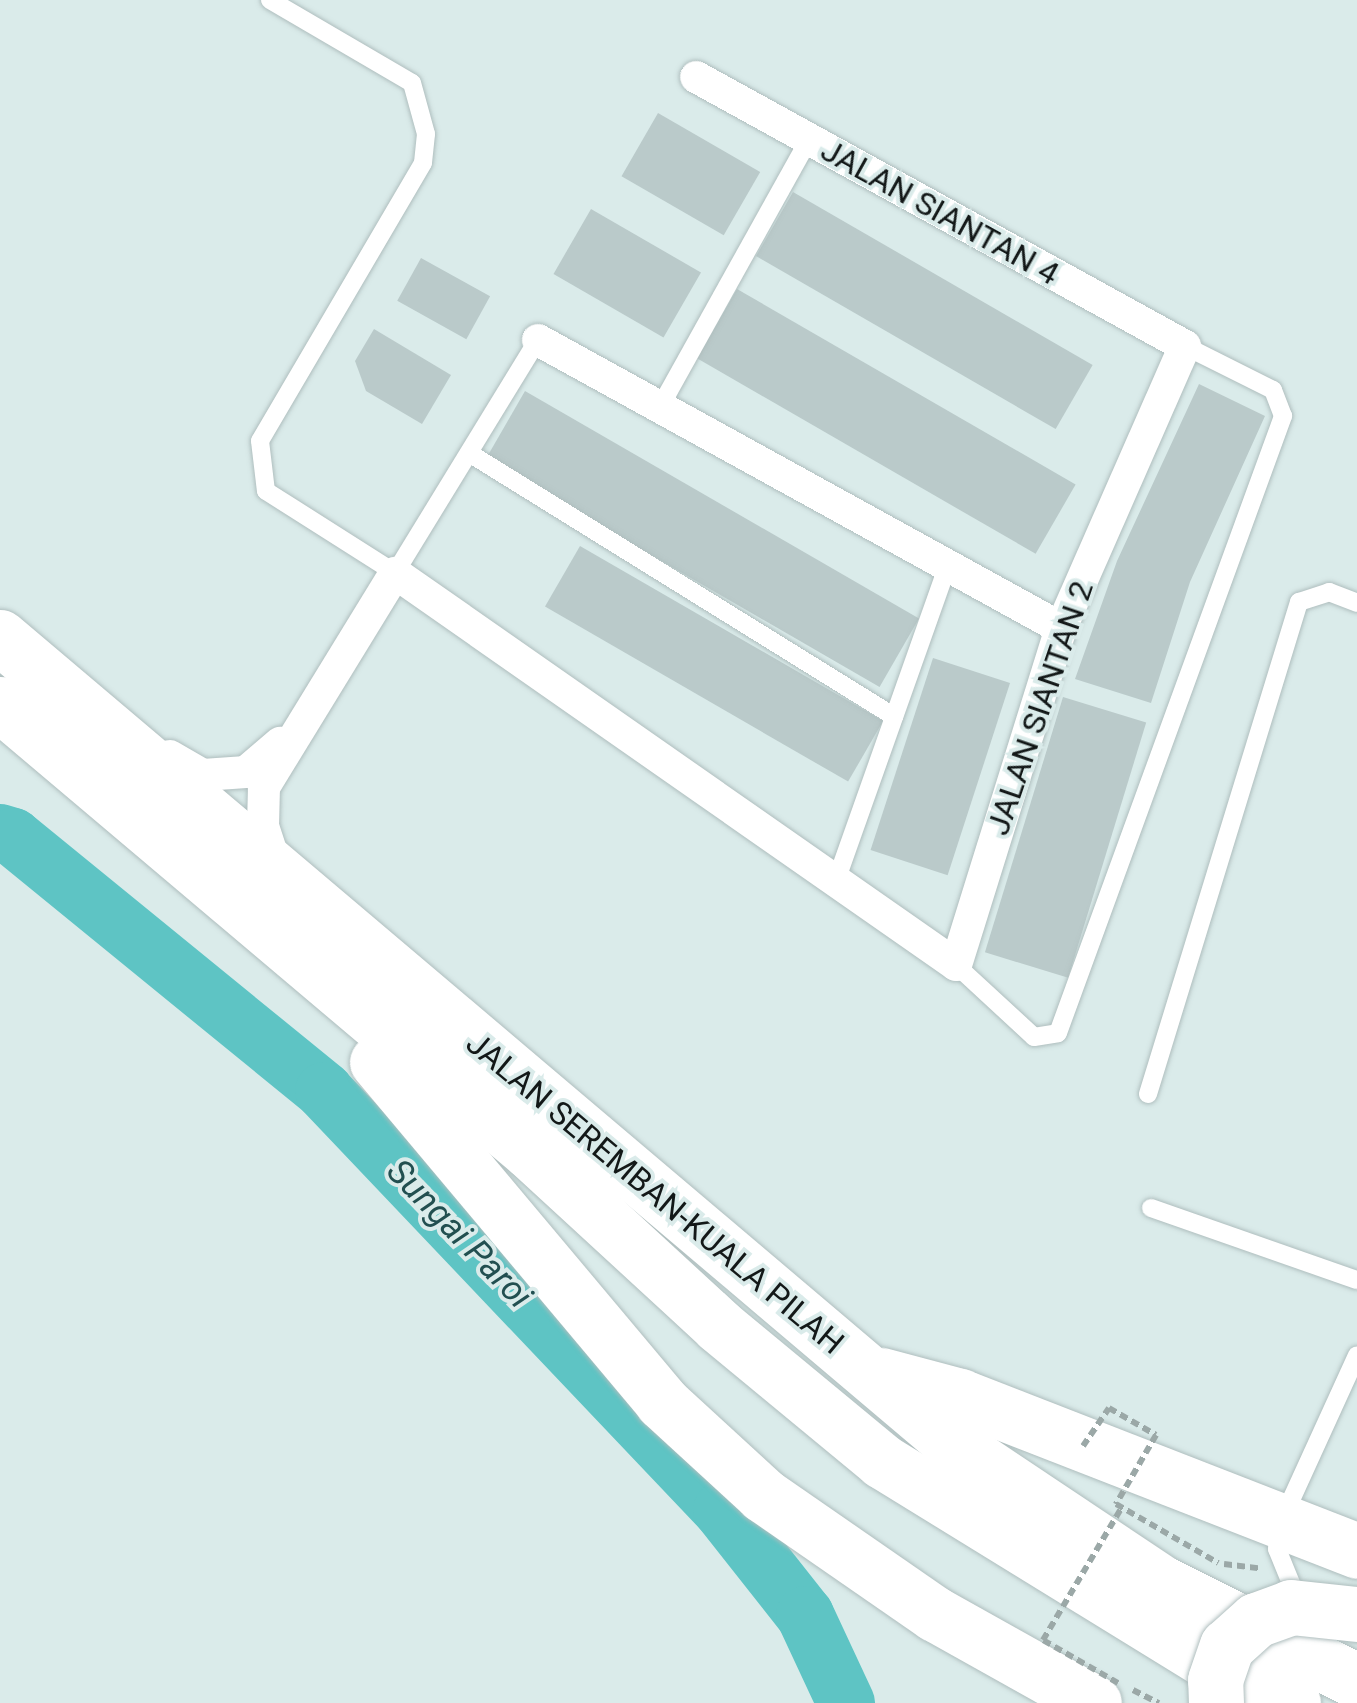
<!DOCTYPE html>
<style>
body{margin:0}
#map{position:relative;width:1357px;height:1703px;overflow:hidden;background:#daebea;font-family:Roboto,sans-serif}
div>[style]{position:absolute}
.river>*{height:58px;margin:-29px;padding:0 29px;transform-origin:29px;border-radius:29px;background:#5ec4c4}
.building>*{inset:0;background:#bacaca;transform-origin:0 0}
.path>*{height:6px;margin-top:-3px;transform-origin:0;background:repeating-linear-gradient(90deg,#9ba8a7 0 8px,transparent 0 13px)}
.roads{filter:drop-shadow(0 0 2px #afbebe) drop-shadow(0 0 2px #afbebe)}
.service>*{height:18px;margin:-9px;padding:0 9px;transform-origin:9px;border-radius:9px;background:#fff}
.minor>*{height:32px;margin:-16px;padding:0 16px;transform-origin:16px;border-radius:16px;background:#fff}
.trunk>*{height:55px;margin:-27.5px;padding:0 27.5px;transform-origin:27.5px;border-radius:27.5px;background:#fff}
.path-bridge>*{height:6px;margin-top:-3px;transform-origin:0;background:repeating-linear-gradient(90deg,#9ba8a7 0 8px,transparent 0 13px)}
.bridges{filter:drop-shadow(0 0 2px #afbebe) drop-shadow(0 0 2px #afbebe)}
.trunk-bridge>*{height:55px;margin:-27.5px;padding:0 27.5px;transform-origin:27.5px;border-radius:27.5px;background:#fff}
span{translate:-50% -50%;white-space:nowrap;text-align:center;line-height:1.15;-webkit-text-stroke:8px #daebea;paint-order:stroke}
.street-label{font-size:32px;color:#131818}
.water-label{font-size:35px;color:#224f50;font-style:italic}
</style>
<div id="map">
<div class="river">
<i style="left:0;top:833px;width:14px;rotate:17deg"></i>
<i style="left:13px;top:837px;width:402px;rotate:39.2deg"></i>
<i style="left:324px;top:1091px;width:578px;rotate:46.47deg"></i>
<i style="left:722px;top:1510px;width:134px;rotate:51.7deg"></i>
<i style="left:805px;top:1615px;width:97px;rotate:65deg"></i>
</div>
<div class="building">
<i style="left:658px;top:113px;width:118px;height:73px;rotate:30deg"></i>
<i style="left:793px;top:192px;width:346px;height:74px;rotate:30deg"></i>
<i style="left:591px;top:209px;width:127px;height:75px;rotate:30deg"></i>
<i style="left:421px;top:258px;width:79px;height:49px;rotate:29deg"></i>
<i style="left:737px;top:289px;width:391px;height:80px;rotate:30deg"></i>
<i style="clip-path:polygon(374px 329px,451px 375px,422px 424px,366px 391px,355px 361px)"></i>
<i style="clip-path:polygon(1199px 384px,1265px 416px,1190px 582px,1151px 703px,1075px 679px,1117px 561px)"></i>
<i style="left:525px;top:391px;width:455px;height:79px;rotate:30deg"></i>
<i style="left:580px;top:546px;width:350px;height:70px;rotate:30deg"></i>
<i style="left:933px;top:658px;width:81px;height:202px;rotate:18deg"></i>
<i style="left:1063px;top:697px;width:87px;height:267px;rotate:17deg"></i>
</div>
<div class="path">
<i style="left:1224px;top:1564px;width:38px;rotate:7deg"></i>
<i style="left:1133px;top:1690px;width:29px;rotate:27deg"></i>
</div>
<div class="roads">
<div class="service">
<i style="left:270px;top:0;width:164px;rotate:30.3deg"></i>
<i style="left:412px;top:83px;width:53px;rotate:74.6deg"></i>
<i style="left:426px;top:134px;width:29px;rotate:96deg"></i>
<i style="left:423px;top:163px;width:322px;rotate:120.4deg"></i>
<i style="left:260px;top:441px;width:50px;rotate:83.2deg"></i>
<i style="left:266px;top:491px;width:153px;rotate:32.4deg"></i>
<i style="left:395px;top:573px;width:273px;rotate:-58.5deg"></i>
<i style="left:660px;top:407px;width:307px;rotate:-60.9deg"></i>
<i style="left:469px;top:453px;width:500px;rotate:31.8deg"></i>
<i style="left:836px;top:881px;width:335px;rotate:-70.5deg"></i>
<i style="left:956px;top:965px;width:106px;rotate:42.7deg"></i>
<i style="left:1034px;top:1037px;width:24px;rotate:-9deg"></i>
<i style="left:1058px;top:1033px;width:657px;rotate:-69.96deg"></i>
<i style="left:1283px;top:416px;width:28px;rotate:-111deg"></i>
<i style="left:1273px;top:390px;width:98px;rotate:-153.4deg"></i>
<i style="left:1148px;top:1094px;width:515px;rotate:-72.94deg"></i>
<i style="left:1299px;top:602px;width:32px;rotate:-18deg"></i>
<i style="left:1329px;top:592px;width:30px;rotate:21deg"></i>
<i style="left:1151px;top:1208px;width:218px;rotate:19.3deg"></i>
<i style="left:1297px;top:1598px;width:53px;rotate:-112.2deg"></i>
<i style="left:1277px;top:1549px;width:27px;rotate:-82deg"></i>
<i style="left:1281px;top:1522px;width:183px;rotate:-65.5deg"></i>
</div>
<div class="minor">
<i style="left:538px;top:340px;width:597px;rotate:28.84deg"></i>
<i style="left:170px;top:756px;width:38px;rotate:30deg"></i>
<i style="left:203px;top:775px;width:43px;rotate:-4deg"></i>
<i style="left:246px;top:772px;width:45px;rotate:-40.5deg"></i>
<i style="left:275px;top:863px;width:38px;rotate:-108deg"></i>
<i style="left:263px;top:827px;width:40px;rotate:-88.6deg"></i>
<i style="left:264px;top:787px;width:251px;rotate:-58.5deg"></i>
<i style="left:395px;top:573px;width:684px;rotate:34.94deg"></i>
<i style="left:956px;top:965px;width:353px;rotate:-72.7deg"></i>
<i style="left:1061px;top:628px;width:308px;rotate:-66.3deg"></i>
<i style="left:1185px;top:346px;width:558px;rotate:-151.18deg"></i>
</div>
<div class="trunk">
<i style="left:0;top:637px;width:1244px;rotate:40.27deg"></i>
<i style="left:949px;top:1441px;width:256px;rotate:33.7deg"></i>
<i style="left:1162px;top:1583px;width:218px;rotate:26.7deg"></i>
<i style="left:0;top:704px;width:693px;rotate:40.2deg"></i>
<i style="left:529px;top:1151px;width:258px;rotate:42.6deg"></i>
<i style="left:719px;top:1326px;width:212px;rotate:39.6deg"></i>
<i style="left:882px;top:1461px;width:417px;rotate:31.6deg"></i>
<i style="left:1237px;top:1679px;width:61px;rotate:23.2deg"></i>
<i style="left:377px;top:1062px;width:444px;rotate:50deg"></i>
<i style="left:662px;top:1402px;width:137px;rotate:42.6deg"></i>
<i style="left:763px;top:1495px;width:209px;rotate:34.7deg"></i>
<i style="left:935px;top:1614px;width:182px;rotate:29.2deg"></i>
<i style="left:881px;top:1375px;width:82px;rotate:14.9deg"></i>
<i style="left:960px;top:1396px;width:426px;rotate:21.3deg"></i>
</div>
</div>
<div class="path-bridge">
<i style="left:1083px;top:1446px;width:46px;rotate:-55.6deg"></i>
<i style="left:1109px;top:1408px;width:54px;rotate:29.9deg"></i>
<i style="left:1156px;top:1435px;width:80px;rotate:120.1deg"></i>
<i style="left:1116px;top:1504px;width:118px;rotate:30deg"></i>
<i style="left:1118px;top:1683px;width:86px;rotate:-150.2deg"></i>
<i style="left:1043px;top:1640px;width:155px;rotate:-59.3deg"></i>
</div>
<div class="bridges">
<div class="trunk-bridge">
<i style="left:1216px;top:1703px;width:23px;rotate:-92deg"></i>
<i style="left:1215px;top:1680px;width:36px;rotate:-71deg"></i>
<i style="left:1227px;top:1646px;width:39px;rotate:-42deg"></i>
<i style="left:1256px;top:1620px;width:37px;rotate:-20deg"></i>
<i style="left:1291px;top:1607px;width:66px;rotate:6.1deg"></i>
</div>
</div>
<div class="street-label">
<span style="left:940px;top:212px;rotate:29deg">JALAN SIANTAN 4</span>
<span style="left:1040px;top:708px;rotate:-71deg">JALAN SIANTAN 2</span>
<span style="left:655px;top:1193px;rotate:40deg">JALAN SEREMBAN-KUALA PILAH</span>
</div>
<div class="water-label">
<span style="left:459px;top:1234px;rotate:46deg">Sungai Paroi</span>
</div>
</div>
